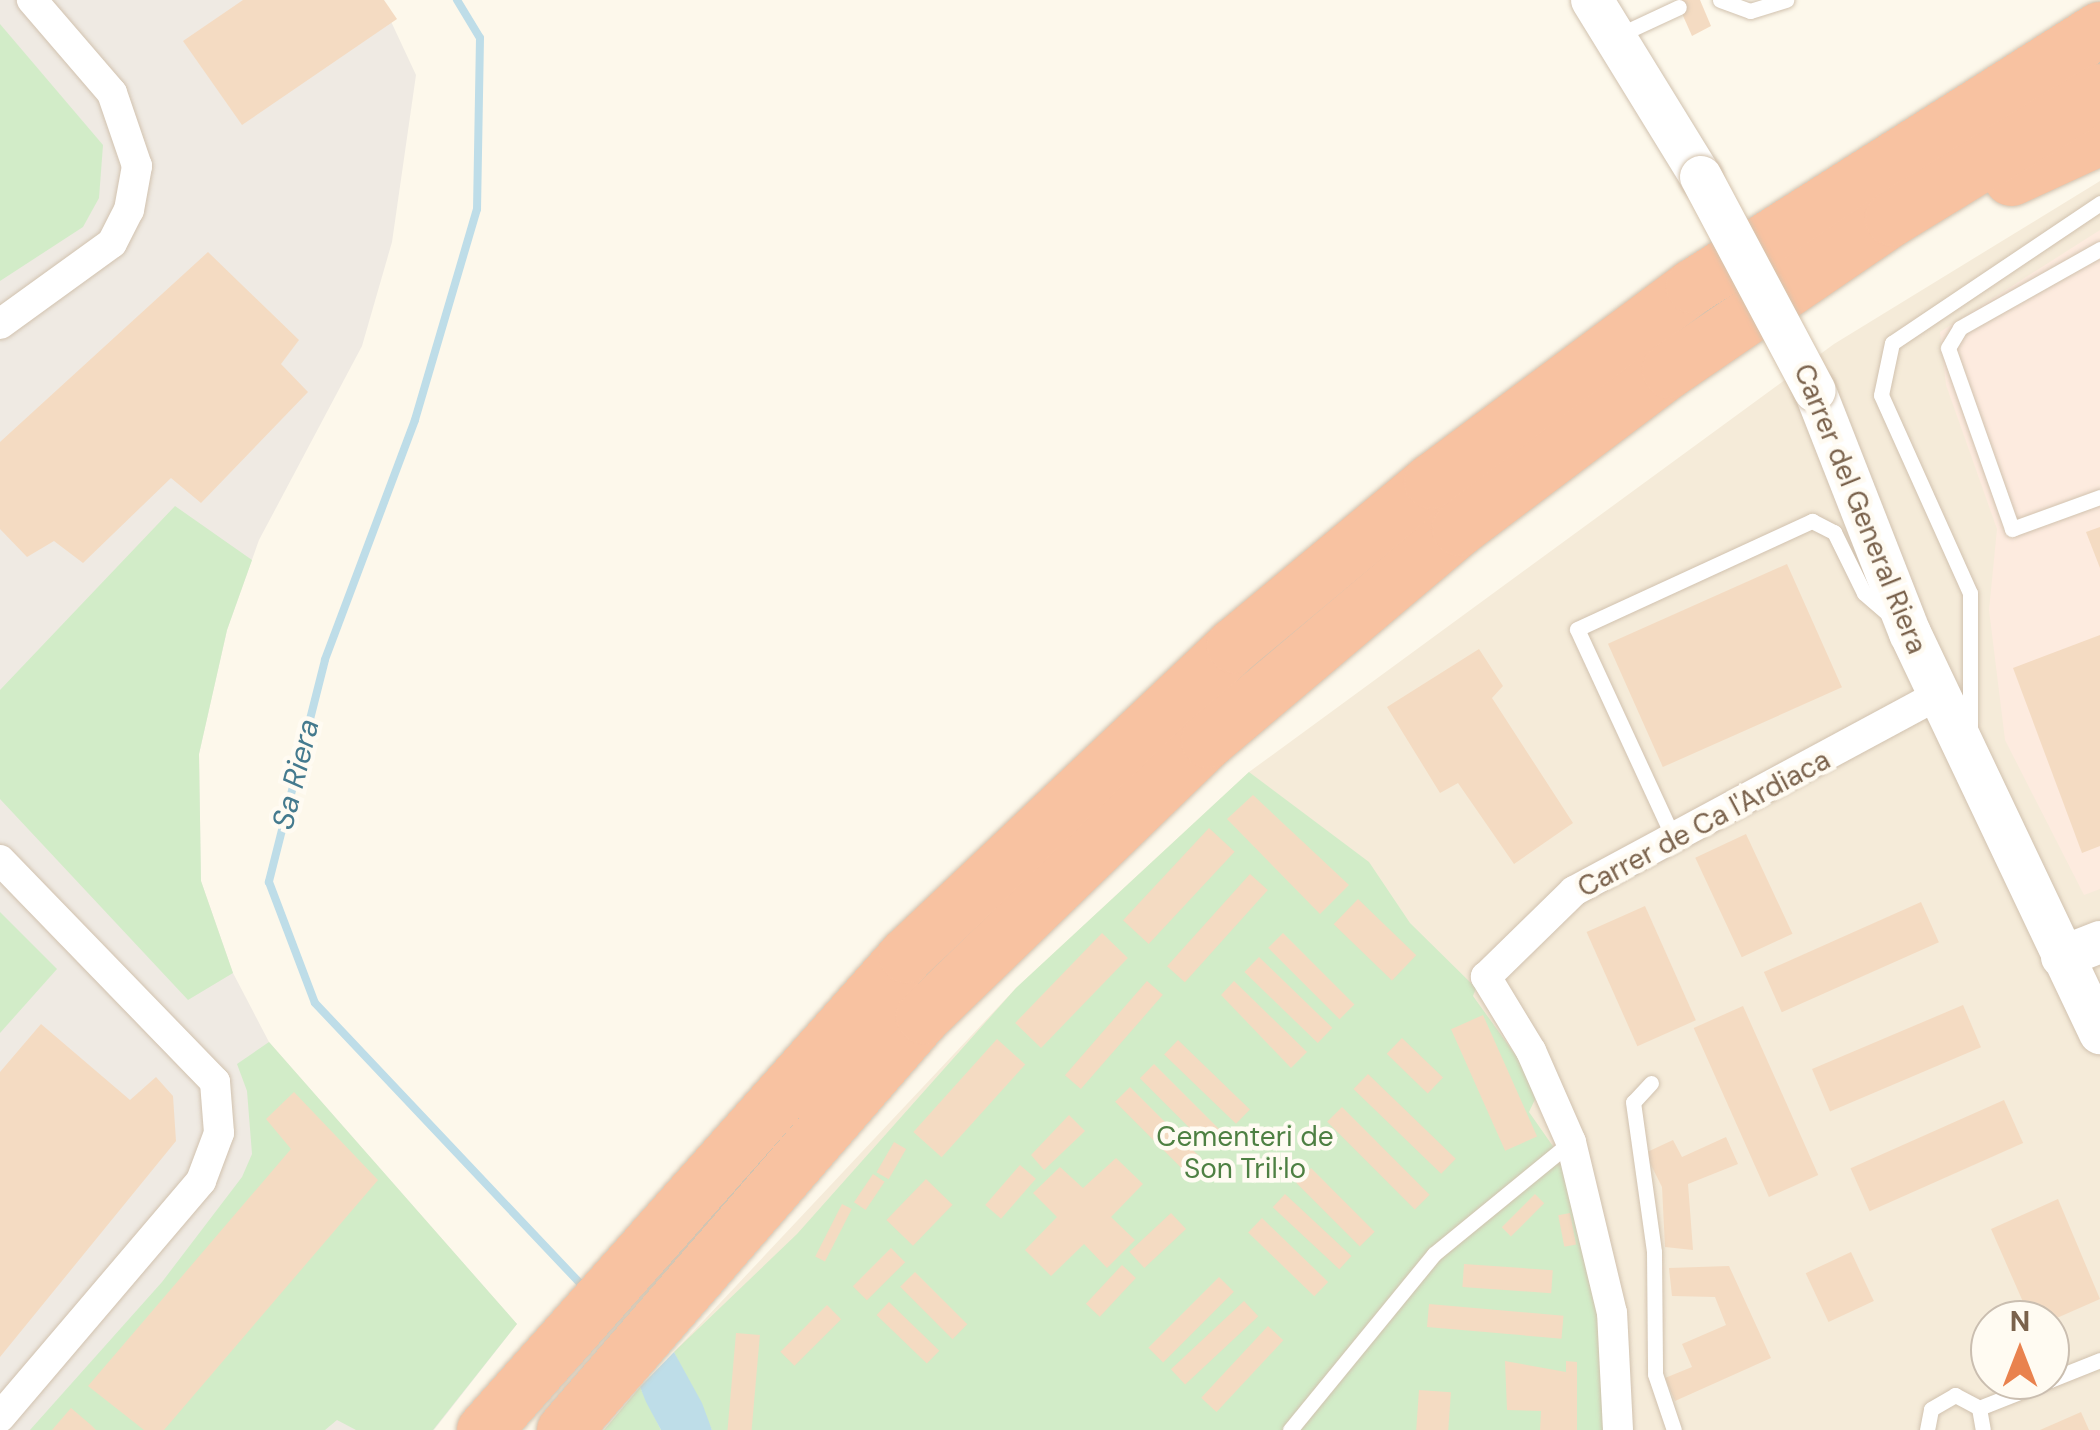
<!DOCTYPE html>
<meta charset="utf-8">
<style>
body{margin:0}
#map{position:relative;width:2100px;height:1430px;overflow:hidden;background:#fdf8eb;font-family:"DM Sans",sans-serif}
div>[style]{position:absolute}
.residential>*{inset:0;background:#f5ebd9}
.commercial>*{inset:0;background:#fdebdf}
.industrial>*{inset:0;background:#efeae3}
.green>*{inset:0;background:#d2ecc8}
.water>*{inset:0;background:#bedde8}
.stream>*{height:8px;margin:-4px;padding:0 4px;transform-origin:4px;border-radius:4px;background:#bedde8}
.building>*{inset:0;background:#f4dbc2;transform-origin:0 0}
.roads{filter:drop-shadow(0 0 2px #d1c2af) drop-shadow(0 0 2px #d1c2af)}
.lane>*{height:15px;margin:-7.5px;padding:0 7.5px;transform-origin:7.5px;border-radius:7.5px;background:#fff}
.street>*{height:30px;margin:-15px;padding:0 15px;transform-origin:15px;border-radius:15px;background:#fff}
.secondary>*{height:42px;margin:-21px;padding:0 21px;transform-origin:21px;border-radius:21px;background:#fff}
.highway>*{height:55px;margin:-27.5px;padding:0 27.5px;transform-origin:27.5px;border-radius:27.5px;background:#f8c2a1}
.bridges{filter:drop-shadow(0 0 2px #d4c3ad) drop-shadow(0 0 2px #d4c3ad)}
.secondary-bridge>*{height:42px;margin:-21px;padding:0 21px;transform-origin:21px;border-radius:21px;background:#fff}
span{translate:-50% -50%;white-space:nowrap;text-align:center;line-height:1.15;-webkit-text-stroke:9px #fffbf2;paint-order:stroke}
.street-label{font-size:28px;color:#7a624c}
.park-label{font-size:28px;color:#4e8043}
.water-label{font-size:30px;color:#447a8e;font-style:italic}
.north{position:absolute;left:1970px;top:1300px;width:100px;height:100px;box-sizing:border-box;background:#fffbf2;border:2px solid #cabeb0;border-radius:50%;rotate:0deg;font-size:28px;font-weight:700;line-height:40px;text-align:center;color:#7a624c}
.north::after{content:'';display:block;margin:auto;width:35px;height:45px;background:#e9824e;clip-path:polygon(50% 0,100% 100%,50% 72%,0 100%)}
</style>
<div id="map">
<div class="residential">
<i style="clip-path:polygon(evenodd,2100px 181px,2100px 1430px,712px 1430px,674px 1352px,1016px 988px,1249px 772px,1834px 344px,2100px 181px,1990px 1320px,2050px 1320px,2050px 1380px,1990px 1380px,1990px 1320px)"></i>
</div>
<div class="commercial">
<i style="clip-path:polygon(2100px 230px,2100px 889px,2084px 895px,2005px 740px,1989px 610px,1997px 529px,1946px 385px,1940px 332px)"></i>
</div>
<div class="industrial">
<i style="clip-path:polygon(0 0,381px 0,416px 75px,392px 242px,362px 346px,259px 540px,227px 630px,199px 754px,201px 881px,233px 973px,269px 1042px,517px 1324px,434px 1430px,0 1430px)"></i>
</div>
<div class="green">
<i style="clip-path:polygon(0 24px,103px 145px,99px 198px,83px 227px,0 281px)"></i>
<i style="clip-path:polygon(175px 506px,252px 560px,227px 630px,199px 754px,201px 881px,233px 973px,188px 1000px,0 799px,0 690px)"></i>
<i style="clip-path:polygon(1249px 772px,1369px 862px,1410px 923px,1476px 988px,1473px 996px,1540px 1089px,1529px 1112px,1564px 1162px,1601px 1313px,1609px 1430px,712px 1430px,674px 1352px,797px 1234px,1016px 988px)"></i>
<i style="clip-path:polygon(0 912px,57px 969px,0 1033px)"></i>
<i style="clip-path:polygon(269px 1042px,517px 1324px,433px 1430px,356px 1430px,337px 1420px,325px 1430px,30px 1430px,162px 1282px,242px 1177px,252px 1154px,247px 1091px,237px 1064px)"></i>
<i style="clip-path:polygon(640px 1387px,661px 1430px,604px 1430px)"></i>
</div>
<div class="water">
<i style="clip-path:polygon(674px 1352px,702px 1403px,712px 1430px,661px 1430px,646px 1402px,640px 1387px)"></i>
</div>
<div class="stream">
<i style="left:457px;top:0;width:44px;rotate:58.8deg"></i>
<i style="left:480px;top:38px;width:171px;rotate:91deg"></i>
<i style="left:477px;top:209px;width:220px;rotate:106.4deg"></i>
<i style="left:415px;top:420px;width:256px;rotate:110.6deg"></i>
<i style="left:325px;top:660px;width:229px;rotate:104.2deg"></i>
<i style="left:269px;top:882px;width:129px;rotate:69.2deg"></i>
<i style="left:315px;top:1003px;width:390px;rotate:46.6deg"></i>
</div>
<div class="building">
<i style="clip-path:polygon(243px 0,384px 0,397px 19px,242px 125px,183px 41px)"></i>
<i style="clip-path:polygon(1676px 0,1700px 0,1711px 26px,1692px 36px)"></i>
<i style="clip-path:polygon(208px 252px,299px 340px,281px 364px,308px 392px,201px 503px,171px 478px,83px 563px,54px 541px,27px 557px,0 529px,0 442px)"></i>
<i style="clip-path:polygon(2100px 527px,2100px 568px,2086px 532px)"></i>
<i style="left:1787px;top:564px;width:135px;height:196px;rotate:66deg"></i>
<i style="clip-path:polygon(2100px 635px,2100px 846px,2082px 853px,2013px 668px)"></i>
<i style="clip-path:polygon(1479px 649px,1503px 686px,1492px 698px,1573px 823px,1514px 864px,1458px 783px,1440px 793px,1387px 707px)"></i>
<i style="clip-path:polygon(1253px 795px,1349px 885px,1320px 914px,1227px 819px)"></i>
<i style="left:1209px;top:828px;width:35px;height:126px;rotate:43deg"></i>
<i style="left:1746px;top:834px;width:110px;height:56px;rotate:65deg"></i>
<i style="left:1250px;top:874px;width:24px;height:124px;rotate:42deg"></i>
<i style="left:1358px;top:899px;width:81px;height:35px;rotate:44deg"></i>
<i style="left:1921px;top:902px;width:44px;height:172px;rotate:66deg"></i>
<i style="left:1645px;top:906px;width:125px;height:64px;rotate:66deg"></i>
<i style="left:1102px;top:933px;width:36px;height:125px;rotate:44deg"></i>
<i style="left:1283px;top:933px;width:101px;height:21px;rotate:45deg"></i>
<i style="left:1259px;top:957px;width:102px;height:21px;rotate:44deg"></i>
<i style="left:1147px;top:981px;width:21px;height:125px;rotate:41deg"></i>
<i style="clip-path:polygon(1234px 981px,1307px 1052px,1291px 1068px,1221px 995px)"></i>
<i style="left:1963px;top:1005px;width:46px;height:164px;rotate:67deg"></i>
<i style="left:1743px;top:1006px;width:185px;height:54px;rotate:66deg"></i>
<i style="left:1483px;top:1015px;width:133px;height:35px;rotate:66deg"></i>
<i style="clip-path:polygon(41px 1024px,130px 1100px,156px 1077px,173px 1096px,176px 1141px,0 1357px,0 1072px)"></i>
<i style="left:1402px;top:1038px;width:57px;height:22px;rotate:44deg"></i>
<i style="left:997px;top:1039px;width:38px;height:125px;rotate:42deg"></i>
<i style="left:1178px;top:1040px;width:100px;height:20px;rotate:44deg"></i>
<i style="left:1154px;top:1064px;width:98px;height:20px;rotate:45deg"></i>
<i style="left:1368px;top:1074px;width:122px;height:21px;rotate:44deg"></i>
<i style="left:1130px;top:1087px;width:100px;height:21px;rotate:45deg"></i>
<i style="clip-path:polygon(294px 1092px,378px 1180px,164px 1430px,144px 1430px,88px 1386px,291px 1149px,266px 1119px)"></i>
<i style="left:2004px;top:1100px;width:47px;height:168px;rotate:66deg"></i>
<i style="left:1342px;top:1107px;width:124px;height:21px;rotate:45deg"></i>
<i style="clip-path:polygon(1069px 1115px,1085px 1131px,1044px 1170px,1031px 1155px)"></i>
<i style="clip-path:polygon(1726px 1137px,1738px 1164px,1688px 1184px,1693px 1250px,1665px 1247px,1662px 1187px,1645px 1153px,1673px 1140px,1682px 1157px)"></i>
<i style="left:894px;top:1142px;width:14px;height:35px;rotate:30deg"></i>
<i style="clip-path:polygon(1116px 1158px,1143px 1184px,1111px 1217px,1135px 1240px,1107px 1268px,1084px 1244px,1051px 1276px,1025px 1250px,1057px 1217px,1033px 1193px,1060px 1167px,1083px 1188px)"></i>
<i style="left:1020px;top:1165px;width:21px;height:53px;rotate:41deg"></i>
<i style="left:1311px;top:1168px;width:90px;height:21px;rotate:45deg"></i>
<i style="left:873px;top:1174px;width:14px;height:34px;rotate:34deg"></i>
<i style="left:926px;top:1179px;width:37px;height:57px;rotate:44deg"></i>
<i style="left:1285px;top:1194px;width:91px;height:18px;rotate:43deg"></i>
<i style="left:1535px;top:1194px;width:13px;height:47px;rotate:45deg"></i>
<i style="clip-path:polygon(2058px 1199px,2100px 1299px,2050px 1321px,2031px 1320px,1991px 1229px)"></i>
<i style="left:842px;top:1204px;width:11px;height:59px;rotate:27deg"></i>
<i style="left:1171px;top:1213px;width:22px;height:57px;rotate:47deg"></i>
<i style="left:1570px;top:1213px;width:32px;height:12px;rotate:79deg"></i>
<i style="left:1262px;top:1218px;width:92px;height:20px;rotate:44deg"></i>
<i style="left:891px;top:1248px;width:20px;height:54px;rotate:45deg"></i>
<i style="left:1851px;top:1252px;width:54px;height:50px;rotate:65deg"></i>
<i style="left:1464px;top:1264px;width:89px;height:23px;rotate:4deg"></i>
<i style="left:1122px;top:1265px;width:19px;height:53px;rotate:43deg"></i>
<i style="clip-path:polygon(1729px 1266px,1771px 1358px,1675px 1401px,1665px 1378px,1692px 1367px,1682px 1344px,1726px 1325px,1715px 1297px,1672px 1296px,1669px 1268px)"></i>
<i style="left:915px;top:1272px;width:74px;height:21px;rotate:45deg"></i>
<i style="left:1219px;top:1277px;width:21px;height:100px;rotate:45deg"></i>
<i style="left:1244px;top:1301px;width:21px;height:100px;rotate:47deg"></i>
<i style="left:889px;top:1302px;width:70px;height:18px;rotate:44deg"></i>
<i style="left:1429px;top:1304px;width:135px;height:23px;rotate:5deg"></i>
<i style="left:827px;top:1305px;width:20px;height:66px;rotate:45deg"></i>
<i style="left:1268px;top:1326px;width:21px;height:98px;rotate:43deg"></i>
<i style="left:736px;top:1333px;width:24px;height:98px;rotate:5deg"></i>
<i style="clip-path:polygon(1505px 1361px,1566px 1372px,1566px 1361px,1577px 1362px,1577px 1430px,1540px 1430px,1541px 1411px,1507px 1410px)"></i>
<i style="left:1419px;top:1390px;width:32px;height:40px;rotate:4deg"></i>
<i style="clip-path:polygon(71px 1408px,91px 1425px,96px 1430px,52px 1430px)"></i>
<i style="clip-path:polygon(2081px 1412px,2089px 1430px,2040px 1430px)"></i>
</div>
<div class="roads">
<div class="lane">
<i style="left:1720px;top:0;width:32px;rotate:20deg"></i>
<i style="left:1750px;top:11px;width:38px;rotate:-17deg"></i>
<i style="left:1619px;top:35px;width:66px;rotate:-25deg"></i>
<i style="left:2100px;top:249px;width:161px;rotate:150.6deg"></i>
<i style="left:1960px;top:328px;width:23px;rotate:121deg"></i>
<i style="left:1948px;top:348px;width:192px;rotate:70.5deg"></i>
<i style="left:2012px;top:529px;width:94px;rotate:-20deg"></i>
<i style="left:1970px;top:728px;width:135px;rotate:-90deg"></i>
<i style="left:1970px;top:593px;width:217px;rotate:-114.2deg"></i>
<i style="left:1881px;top:395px;width:53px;rotate:-78.1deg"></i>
<i style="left:1892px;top:343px;width:251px;rotate:-33.9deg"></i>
<i style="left:1674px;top:839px;width:231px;rotate:-114.8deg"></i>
<i style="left:1577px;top:629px;width:259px;rotate:-24.7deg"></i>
<i style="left:1812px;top:521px;width:25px;rotate:27deg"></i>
<i style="left:1834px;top:532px;width:68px;rotate:63.8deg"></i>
<i style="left:1864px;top:593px;width:33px;rotate:41deg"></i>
<i style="left:1651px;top:1083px;width:26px;rotate:133deg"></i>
<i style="left:1633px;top:1102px;width:151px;rotate:82deg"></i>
<i style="left:1654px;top:1252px;width:122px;rotate:89.5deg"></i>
<i style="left:1655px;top:1374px;width:59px;rotate:71.3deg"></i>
<i style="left:2050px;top:1380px;width:54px;rotate:-21.8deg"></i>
<i style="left:1979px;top:1408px;width:76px;rotate:-21.5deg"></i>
<i style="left:1290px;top:1430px;width:227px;rotate:-50.7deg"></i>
<i style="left:1434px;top:1254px;width:177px;rotate:-39.3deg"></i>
<i style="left:1927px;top:1430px;width:21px;rotate:-79deg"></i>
<i style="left:1931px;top:1409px;width:28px;rotate:-30deg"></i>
<i style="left:1955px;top:1395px;width:27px;rotate:28deg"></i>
<i style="left:1979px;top:1408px;width:22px;rotate:80deg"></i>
</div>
<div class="street">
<i style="left:0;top:324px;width:138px;rotate:-35.9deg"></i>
<i style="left:112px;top:243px;width:37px;rotate:-63deg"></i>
<i style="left:129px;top:210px;width:45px;rotate:-79.7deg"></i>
<i style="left:137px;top:166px;width:77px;rotate:-108.9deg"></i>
<i style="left:112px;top:93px;width:123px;rotate:-130.7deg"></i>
<i style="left:0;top:860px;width:309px;rotate:45.9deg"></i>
<i style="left:215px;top:1082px;width:51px;rotate:85.5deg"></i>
<i style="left:219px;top:1133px;width:51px;rotate:110.6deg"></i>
<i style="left:201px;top:1181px;width:310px;rotate:130.4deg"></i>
<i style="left:1618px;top:1430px;width:117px;rotate:-92.9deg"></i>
<i style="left:1612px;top:1313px;width:176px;rotate:-103.5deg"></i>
<i style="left:1571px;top:1142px;width:99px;rotate:-113.7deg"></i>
<i style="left:1531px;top:1051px;width:87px;rotate:-121.3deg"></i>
<i style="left:1486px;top:977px;width:123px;rotate:-44.3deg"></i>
<i style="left:1574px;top:891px;width:413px;rotate:-28.3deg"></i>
</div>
<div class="secondary">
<i style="left:1592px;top:0;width:208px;rotate:58.4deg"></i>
<i style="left:1815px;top:391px;width:260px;rotate:68.6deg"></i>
<i style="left:1910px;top:633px;width:443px;rotate:64.6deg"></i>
<i style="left:2062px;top:957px;width:41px;rotate:-21.5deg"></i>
</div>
<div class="highway">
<i style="left:2011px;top:178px;width:98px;rotate:-24.7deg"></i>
<i style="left:484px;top:1430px;width:635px;rotate:-48.38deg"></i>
<i style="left:906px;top:955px;width:451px;rotate:-43.4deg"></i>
<i style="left:1234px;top:645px;width:256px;rotate:-39.8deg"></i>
<i style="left:1431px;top:481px;width:327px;rotate:-36.7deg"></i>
<i style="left:1693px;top:286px;width:481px;rotate:-32.3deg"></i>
<i style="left:564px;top:1430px;width:548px;rotate:-49.07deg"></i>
<i style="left:923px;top:1016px;width:397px;rotate:-44.1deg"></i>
<i style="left:1208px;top:740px;width:329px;rotate:-40.2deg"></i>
<i style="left:1459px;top:528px;width:263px;rotate:-37deg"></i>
<i style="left:1669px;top:370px;width:270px;rotate:-34.3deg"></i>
<i style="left:1892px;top:218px;width:244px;rotate:-31.4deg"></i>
</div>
</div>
<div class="bridges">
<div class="secondary-bridge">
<i style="left:1701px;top:177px;width:242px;rotate:62deg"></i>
</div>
</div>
<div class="street-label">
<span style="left:1860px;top:509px;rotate:68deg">Carrer del General Riera</span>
<span style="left:1704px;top:824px;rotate:-28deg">Carrer de Ca l'Ardiaca</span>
</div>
<div class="park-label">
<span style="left:1245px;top:1153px">Cementeri de<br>Son Tril·lo</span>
</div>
<div class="water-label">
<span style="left:296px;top:774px;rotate:-76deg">Sa Riera</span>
</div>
<div class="north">N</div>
</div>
